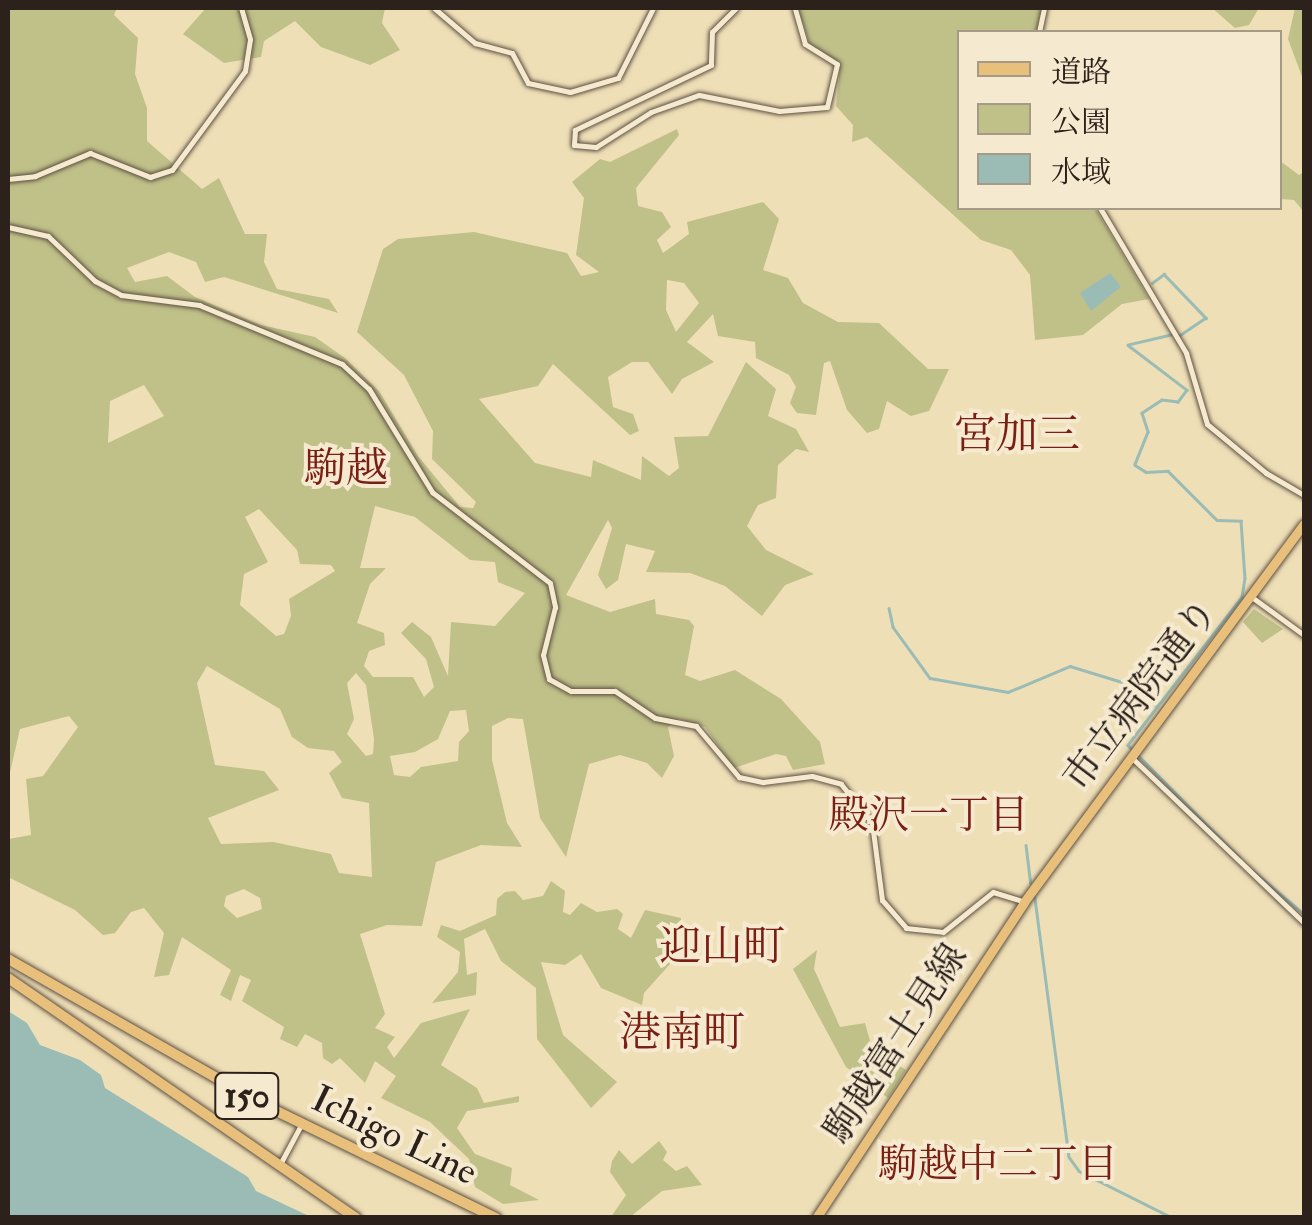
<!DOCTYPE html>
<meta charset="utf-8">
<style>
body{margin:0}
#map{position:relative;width:1312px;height:1225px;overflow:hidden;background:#efdfb7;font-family:"IM FELL Double Pica","Noto Serif JP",serif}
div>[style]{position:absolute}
.green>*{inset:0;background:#c0c089}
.water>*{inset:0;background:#9bbcb5}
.stream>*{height:2.5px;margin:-1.25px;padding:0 1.25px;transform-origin:1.25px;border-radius:1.25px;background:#9bbcb5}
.roads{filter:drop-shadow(0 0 2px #5d5042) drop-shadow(0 0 2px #5d5042)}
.minor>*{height:5px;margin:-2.5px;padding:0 2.5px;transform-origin:2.5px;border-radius:2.5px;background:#f5ead0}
.major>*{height:9px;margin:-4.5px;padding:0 4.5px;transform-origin:4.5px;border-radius:4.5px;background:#e8c07c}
.highway>*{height:10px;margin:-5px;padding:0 5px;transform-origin:5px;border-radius:5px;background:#e8c07c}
span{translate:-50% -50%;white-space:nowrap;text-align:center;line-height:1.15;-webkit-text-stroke:8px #f5ead0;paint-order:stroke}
.shield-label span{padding:2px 8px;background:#f5ead0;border:2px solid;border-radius:8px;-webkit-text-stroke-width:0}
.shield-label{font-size:35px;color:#2c211b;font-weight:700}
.street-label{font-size:38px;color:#2c211b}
.neighbourhood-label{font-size:40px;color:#7a1f14}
.quarter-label{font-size:42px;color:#7a1f14}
.frame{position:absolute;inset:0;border:10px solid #2c211b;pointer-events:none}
.legend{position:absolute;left:957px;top:30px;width:325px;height:180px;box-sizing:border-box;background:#f5ead0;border:2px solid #a59a88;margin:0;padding:12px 18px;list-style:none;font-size:30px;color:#2c211b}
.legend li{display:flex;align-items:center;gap:20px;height:50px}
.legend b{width:50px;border:2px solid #a59a88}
</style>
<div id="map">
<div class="green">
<i style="clip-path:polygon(evenodd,8px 8px,117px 8px,114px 15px,138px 38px,135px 74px,147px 108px,147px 141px,202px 189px,219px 178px,245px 234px,267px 234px,264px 262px,277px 289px,329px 299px,338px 313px,224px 277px,205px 282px,196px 262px,169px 252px,127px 268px,135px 282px,167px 276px,195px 297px,261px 325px,315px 337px,345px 358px,379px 391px,418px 456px,460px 507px,473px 508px,476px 502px,432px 459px,433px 431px,404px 375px,357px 332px,383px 249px,398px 239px,474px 232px,567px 253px,581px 276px,599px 272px,576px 255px,584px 198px,572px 182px,600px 159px,610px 162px,677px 129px,679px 135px,636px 188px,638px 206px,662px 212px,671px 227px,657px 240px,663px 253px,689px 234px,687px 222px,763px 202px,779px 219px,763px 270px,788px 278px,803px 303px,838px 322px,879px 323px,928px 369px,949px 369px,929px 411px,911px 416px,887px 401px,879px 429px,867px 433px,847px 410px,830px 361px,824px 363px,816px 415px,797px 413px,790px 403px,796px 387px,789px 375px,756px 358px,755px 342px,718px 336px,713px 314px,687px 342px,714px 362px,682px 379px,672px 394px,648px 362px,632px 362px,608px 377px,613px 407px,633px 414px,639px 431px,630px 435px,553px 364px,538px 386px,479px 399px,535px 463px,591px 477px,593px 460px,641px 480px,642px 456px,669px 476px,679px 468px,674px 437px,708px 436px,746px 362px,776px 389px,768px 416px,796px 429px,809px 452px,796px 449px,778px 465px,776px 498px,758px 505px,747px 526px,766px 550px,814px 574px,785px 585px,762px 616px,725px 586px,690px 573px,646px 572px,655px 551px,626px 544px,618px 580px,606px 589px,598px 575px,612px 528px,608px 520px,566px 595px,610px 612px,655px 599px,656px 614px,689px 620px,694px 626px,685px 675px,700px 681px,735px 670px,781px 699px,820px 742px,825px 764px,793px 770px,786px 756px,776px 754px,734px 768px,705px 727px,679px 719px,668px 727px,674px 756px,662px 778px,647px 763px,620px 755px,589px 764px,566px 857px,540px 818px,523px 719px,508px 718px,492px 726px,492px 760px,507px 823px,522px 847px,481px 845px,436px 862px,422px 926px,387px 925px,360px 934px,385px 1014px,375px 1028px,395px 1037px,387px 1047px,394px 1058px,421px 1023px,470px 1009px,441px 1065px,477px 1088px,484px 1103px,519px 1096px,519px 1102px,467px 1111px,457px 1128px,475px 1154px,512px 1168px,510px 1185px,539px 1200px,503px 1204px,475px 1187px,469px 1159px,430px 1122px,381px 1098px,396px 1076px,375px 1061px,365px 1083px,340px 1058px,332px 1064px,323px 1058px,322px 1043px,305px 1034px,297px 1047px,280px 1039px,284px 1027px,242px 1001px,251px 980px,240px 975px,231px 1001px,220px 995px,231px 970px,182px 937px,169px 975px,154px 977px,164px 933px,144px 908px,131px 912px,115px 933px,103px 935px,75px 910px,8px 877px,9px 839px,31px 835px,26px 779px,43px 776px,78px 727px,69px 716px,20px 729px,8px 781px,8px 8px,667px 280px,684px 283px,699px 303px,676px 332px,666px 310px,667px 280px,8px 8px,144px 385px,164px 416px,108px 443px,110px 401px,144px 385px,8px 8px,375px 506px,415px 517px,470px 560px,495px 562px,498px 582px,525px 593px,495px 626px,451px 622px,448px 676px,431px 637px,412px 622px,401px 633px,426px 659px,434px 687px,424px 697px,413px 677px,373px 677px,364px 666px,369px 651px,385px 645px,384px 633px,357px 623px,370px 584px,386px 568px,360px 568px,375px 506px,8px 8px,259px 509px,297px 550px,300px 564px,331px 565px,335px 571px,289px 599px,291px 616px,284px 634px,276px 636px,240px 605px,244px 574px,268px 562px,245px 517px,259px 509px,8px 8px,207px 666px,280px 709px,292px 737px,308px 748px,334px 751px,342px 762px,329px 773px,342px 798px,369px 803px,372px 877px,339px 873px,331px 854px,273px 842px,221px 844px,208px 818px,279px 790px,264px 771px,215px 765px,197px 683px,207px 666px,8px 8px,356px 673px,366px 685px,374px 739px,373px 754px,366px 756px,347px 734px,354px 719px,347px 683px,356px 673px,8px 8px,466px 710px,469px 731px,459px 742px,458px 761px,421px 767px,410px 777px,394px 775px,390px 756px,415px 752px,438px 739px,450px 711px,466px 710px,8px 8px,244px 889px,260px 898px,262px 909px,237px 918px,224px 906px,226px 896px,244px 889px)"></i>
<i style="clip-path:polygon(206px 8px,385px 8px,382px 23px,400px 50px,370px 65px,321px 47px,295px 21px,264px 41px,261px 57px,224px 63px,183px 34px)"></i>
<i style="clip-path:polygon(1043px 8px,1037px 32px,959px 32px,959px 208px,1095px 208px,1149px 299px,1122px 304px,1083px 335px,1035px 340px,1030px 275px,1011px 250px,981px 240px,867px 137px,852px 142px,853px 125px,836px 106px,840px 67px,811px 47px,798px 9px)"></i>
<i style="clip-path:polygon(1212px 8px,1259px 8px,1249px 25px,1235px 28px)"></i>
<i style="clip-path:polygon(1295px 8px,1304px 8px,1304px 82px,1288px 39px)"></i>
<i style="clip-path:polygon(1280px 161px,1299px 175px,1304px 172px,1304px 212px,1294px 200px,1280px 199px)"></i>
<i style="clip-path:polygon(1254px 609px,1283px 629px,1262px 643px,1243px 622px)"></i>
<i style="clip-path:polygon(551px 881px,565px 891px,563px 912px,570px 915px,581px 903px,597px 912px,617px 909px,623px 914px,618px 929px,631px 938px,645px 910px,681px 918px,680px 953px,644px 993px,642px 1005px,601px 988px,581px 954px,565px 965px,541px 962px,563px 1035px,617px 1082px,591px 1108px,537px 1039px,536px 988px,501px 961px,485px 929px,464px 939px,467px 975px,477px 972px,476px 995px,432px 1003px,458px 972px,460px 952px,437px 937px,441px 925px,460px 931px,496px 915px,497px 899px,505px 892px,515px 891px,523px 900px,543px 896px)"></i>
<i style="clip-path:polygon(817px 950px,814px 969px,840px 1027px,865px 1023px,872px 1048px,906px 1070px,888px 1098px,846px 1067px,793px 969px)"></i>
<i style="clip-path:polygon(659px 1141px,667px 1152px,663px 1160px,676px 1171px,687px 1166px,702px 1185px,662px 1191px,630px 1217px,611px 1217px,626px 1195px,610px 1172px,612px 1161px,619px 1150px,632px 1164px)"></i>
</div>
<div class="water">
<i style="clip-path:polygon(1110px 273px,1121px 287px,1091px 311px,1080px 293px)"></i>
<i style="clip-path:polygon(8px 1011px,27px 1023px,40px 1045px,80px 1060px,101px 1075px,105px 1088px,248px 1177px,256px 1191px,311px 1217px,8px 1217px)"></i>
</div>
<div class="stream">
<i style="left:1152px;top:283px;width:15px;rotate:-37deg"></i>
<i style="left:1164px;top:274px;width:61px;rotate:46.3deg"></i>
<i style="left:1206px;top:318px;width:32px;rotate:146deg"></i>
<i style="left:1171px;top:335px;width:44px;rotate:166.9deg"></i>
<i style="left:1128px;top:345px;width:74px;rotate:37.3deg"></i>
<i style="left:1187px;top:390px;width:15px;rotate:127deg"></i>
<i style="left:1178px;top:402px;width:16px;rotate:-173deg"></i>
<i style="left:1162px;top:400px;width:24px;rotate:147deg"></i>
<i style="left:1142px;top:413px;width:20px;rotate:72deg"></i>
<i style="left:1148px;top:432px;width:35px;rotate:112deg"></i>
<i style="left:1135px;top:465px;width:13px;rotate:32deg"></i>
<i style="left:1146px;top:472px;width:22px;rotate:-3deg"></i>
<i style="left:1168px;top:471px;width:69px;rotate:45deg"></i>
<i style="left:1217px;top:520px;width:24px;rotate:2deg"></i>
<i style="left:1241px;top:521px;width:57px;rotate:86deg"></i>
<i style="left:1245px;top:578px;width:19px;rotate:99deg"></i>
<i style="left:1242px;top:597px;width:187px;rotate:127.6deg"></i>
<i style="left:1128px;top:745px;width:158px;rotate:45.3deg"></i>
<i style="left:889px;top:608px;width:19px;rotate:78deg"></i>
<i style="left:893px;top:627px;width:63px;rotate:54deg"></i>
<i style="left:930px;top:678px;width:79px;rotate:10.2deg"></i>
<i style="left:1008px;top:692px;width:67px;rotate:-22.8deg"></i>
<i style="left:1070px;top:666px;width:82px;rotate:17.1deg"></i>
<i style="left:1148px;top:690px;width:17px;rotate:65deg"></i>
<i style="left:1026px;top:845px;width:38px;rotate:83deg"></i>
<i style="left:1252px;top:870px;width:68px;rotate:40.2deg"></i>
<i style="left:1034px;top:891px;width:268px;rotate:82.5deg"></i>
<i style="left:1069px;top:1157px;width:17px;rotate:54deg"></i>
<i style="left:1079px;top:1171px;width:105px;rotate:26.6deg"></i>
</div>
<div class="roads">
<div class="minor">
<i style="left:434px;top:8px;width:54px;rotate:40.5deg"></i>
<i style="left:475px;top:43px;width:38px;rotate:15deg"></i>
<i style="left:512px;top:53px;width:34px;rotate:62deg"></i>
<i style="left:528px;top:83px;width:43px;rotate:12.1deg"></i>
<i style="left:570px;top:92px;width:50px;rotate:-16.3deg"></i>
<i style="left:618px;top:78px;width:78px;rotate:-63.4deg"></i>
<i style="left:736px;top:8px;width:34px;rotate:135deg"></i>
<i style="left:712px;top:32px;width:33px;rotate:92deg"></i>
<i style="left:711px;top:65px;width:151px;rotate:154.5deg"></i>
<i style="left:575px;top:130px;width:15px;rotate:94deg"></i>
<i style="left:574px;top:145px;width:22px;rotate:5deg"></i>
<i style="left:596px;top:147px;width:65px;rotate:-32.5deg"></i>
<i style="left:651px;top:112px;width:51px;rotate:-19.5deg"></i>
<i style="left:699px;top:95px;width:82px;rotate:11.3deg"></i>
<i style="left:779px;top:111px;width:48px;rotate:-4.8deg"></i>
<i style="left:827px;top:107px;width:44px;rotate:-76.9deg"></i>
<i style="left:837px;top:64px;width:38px;rotate:-148deg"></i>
<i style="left:805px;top:44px;width:37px;rotate:-106deg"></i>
<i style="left:1039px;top:32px;width:25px;rotate:-78deg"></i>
<i style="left:8px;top:179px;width:27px;rotate:-6deg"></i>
<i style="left:35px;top:176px;width:60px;rotate:-22.7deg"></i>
<i style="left:90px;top:153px;width:65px;rotate:21.8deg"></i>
<i style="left:150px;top:177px;width:23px;rotate:-18deg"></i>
<i style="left:172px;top:170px;width:123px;rotate:-53.6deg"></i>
<i style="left:245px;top:71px;width:32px;rotate:-81deg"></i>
<i style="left:250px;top:39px;width:32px;rotate:-106deg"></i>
<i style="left:1100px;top:208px;width:169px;rotate:59.3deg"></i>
<i style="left:1186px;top:353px;width:74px;rotate:73.5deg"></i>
<i style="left:1207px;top:424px;width:77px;rotate:39.7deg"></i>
<i style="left:1266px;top:473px;width:44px;rotate:30.1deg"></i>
<i style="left:8px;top:227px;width:41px;rotate:12.7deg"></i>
<i style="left:48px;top:236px;width:65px;rotate:43.8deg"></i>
<i style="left:95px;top:281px;width:30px;rotate:28deg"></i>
<i style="left:121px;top:295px;width:79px;rotate:7.3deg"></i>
<i style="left:199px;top:305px;width:155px;rotate:22.4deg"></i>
<i style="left:342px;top:364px;width:37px;rotate:43deg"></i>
<i style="left:369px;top:389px;width:121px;rotate:58.5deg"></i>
<i style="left:432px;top:492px;width:149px;rotate:37.6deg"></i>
<i style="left:550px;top:583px;width:25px;rotate:78deg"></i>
<i style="left:555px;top:607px;width:49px;rotate:104deg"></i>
<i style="left:543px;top:655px;width:25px;rotate:76deg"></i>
<i style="left:549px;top:679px;width:25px;rotate:29deg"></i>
<i style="left:571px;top:691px;width:44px"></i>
<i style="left:615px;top:691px;width:48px;rotate:34deg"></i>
<i style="left:655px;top:718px;width:42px;rotate:11deg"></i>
<i style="left:696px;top:726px;width:67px;rotate:49.9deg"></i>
<i style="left:739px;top:777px;width:25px;rotate:12deg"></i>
<i style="left:763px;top:782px;width:49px;rotate:-7deg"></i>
<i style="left:812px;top:776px;width:30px;rotate:15deg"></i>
<i style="left:841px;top:784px;width:50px;rotate:51.5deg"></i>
<i style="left:872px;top:823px;width:78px;rotate:82.6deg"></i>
<i style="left:882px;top:900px;width:37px;rotate:49deg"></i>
<i style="left:906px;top:928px;width:37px;rotate:6deg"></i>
<i style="left:943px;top:932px;width:64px;rotate:-38.7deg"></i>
<i style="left:993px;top:892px;width:30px;rotate:17deg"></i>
<i style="left:1253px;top:598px;width:63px;rotate:36deg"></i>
<i style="left:1130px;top:756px;width:241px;rotate:43.8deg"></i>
<i style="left:279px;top:1166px;width:47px;rotate:-61.8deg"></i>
</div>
<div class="major">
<i style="left:816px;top:1218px;width:378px;rotate:-56.6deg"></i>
<i style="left:1024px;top:902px;width:470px;rotate:-53.5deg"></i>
</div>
<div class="highway">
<i style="left:8px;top:959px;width:290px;rotate:29.7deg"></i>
<i style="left:260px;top:1103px;width:263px;rotate:26deg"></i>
<i style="left:8px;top:978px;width:423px;rotate:34.6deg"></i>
</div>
</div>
<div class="shield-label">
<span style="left:247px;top:1096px">150</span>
</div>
<div class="street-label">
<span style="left:1141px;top:695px;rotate:-53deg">市立病院通り</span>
<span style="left:896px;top:1044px;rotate:-57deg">駒越富士見線</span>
<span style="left:394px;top:1136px;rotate:26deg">Ichigo Line</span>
</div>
<div class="neighbourhood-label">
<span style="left:929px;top:816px">殿沢一丁目</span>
<span style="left:998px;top:1165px">駒越中二丁目</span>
</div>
<div class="quarter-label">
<span style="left:1017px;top:435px">宮加三</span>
<span style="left:346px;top:469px">駒越</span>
<span style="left:722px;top:947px">迎山町</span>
<span style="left:682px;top:1033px">港南町</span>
</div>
<div class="frame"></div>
<ul class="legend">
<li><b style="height:12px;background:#e8c07c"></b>道路</li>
<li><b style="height:28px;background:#c0c089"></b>公園</li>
<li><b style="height:28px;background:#9bbcb5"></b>水域</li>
</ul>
</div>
